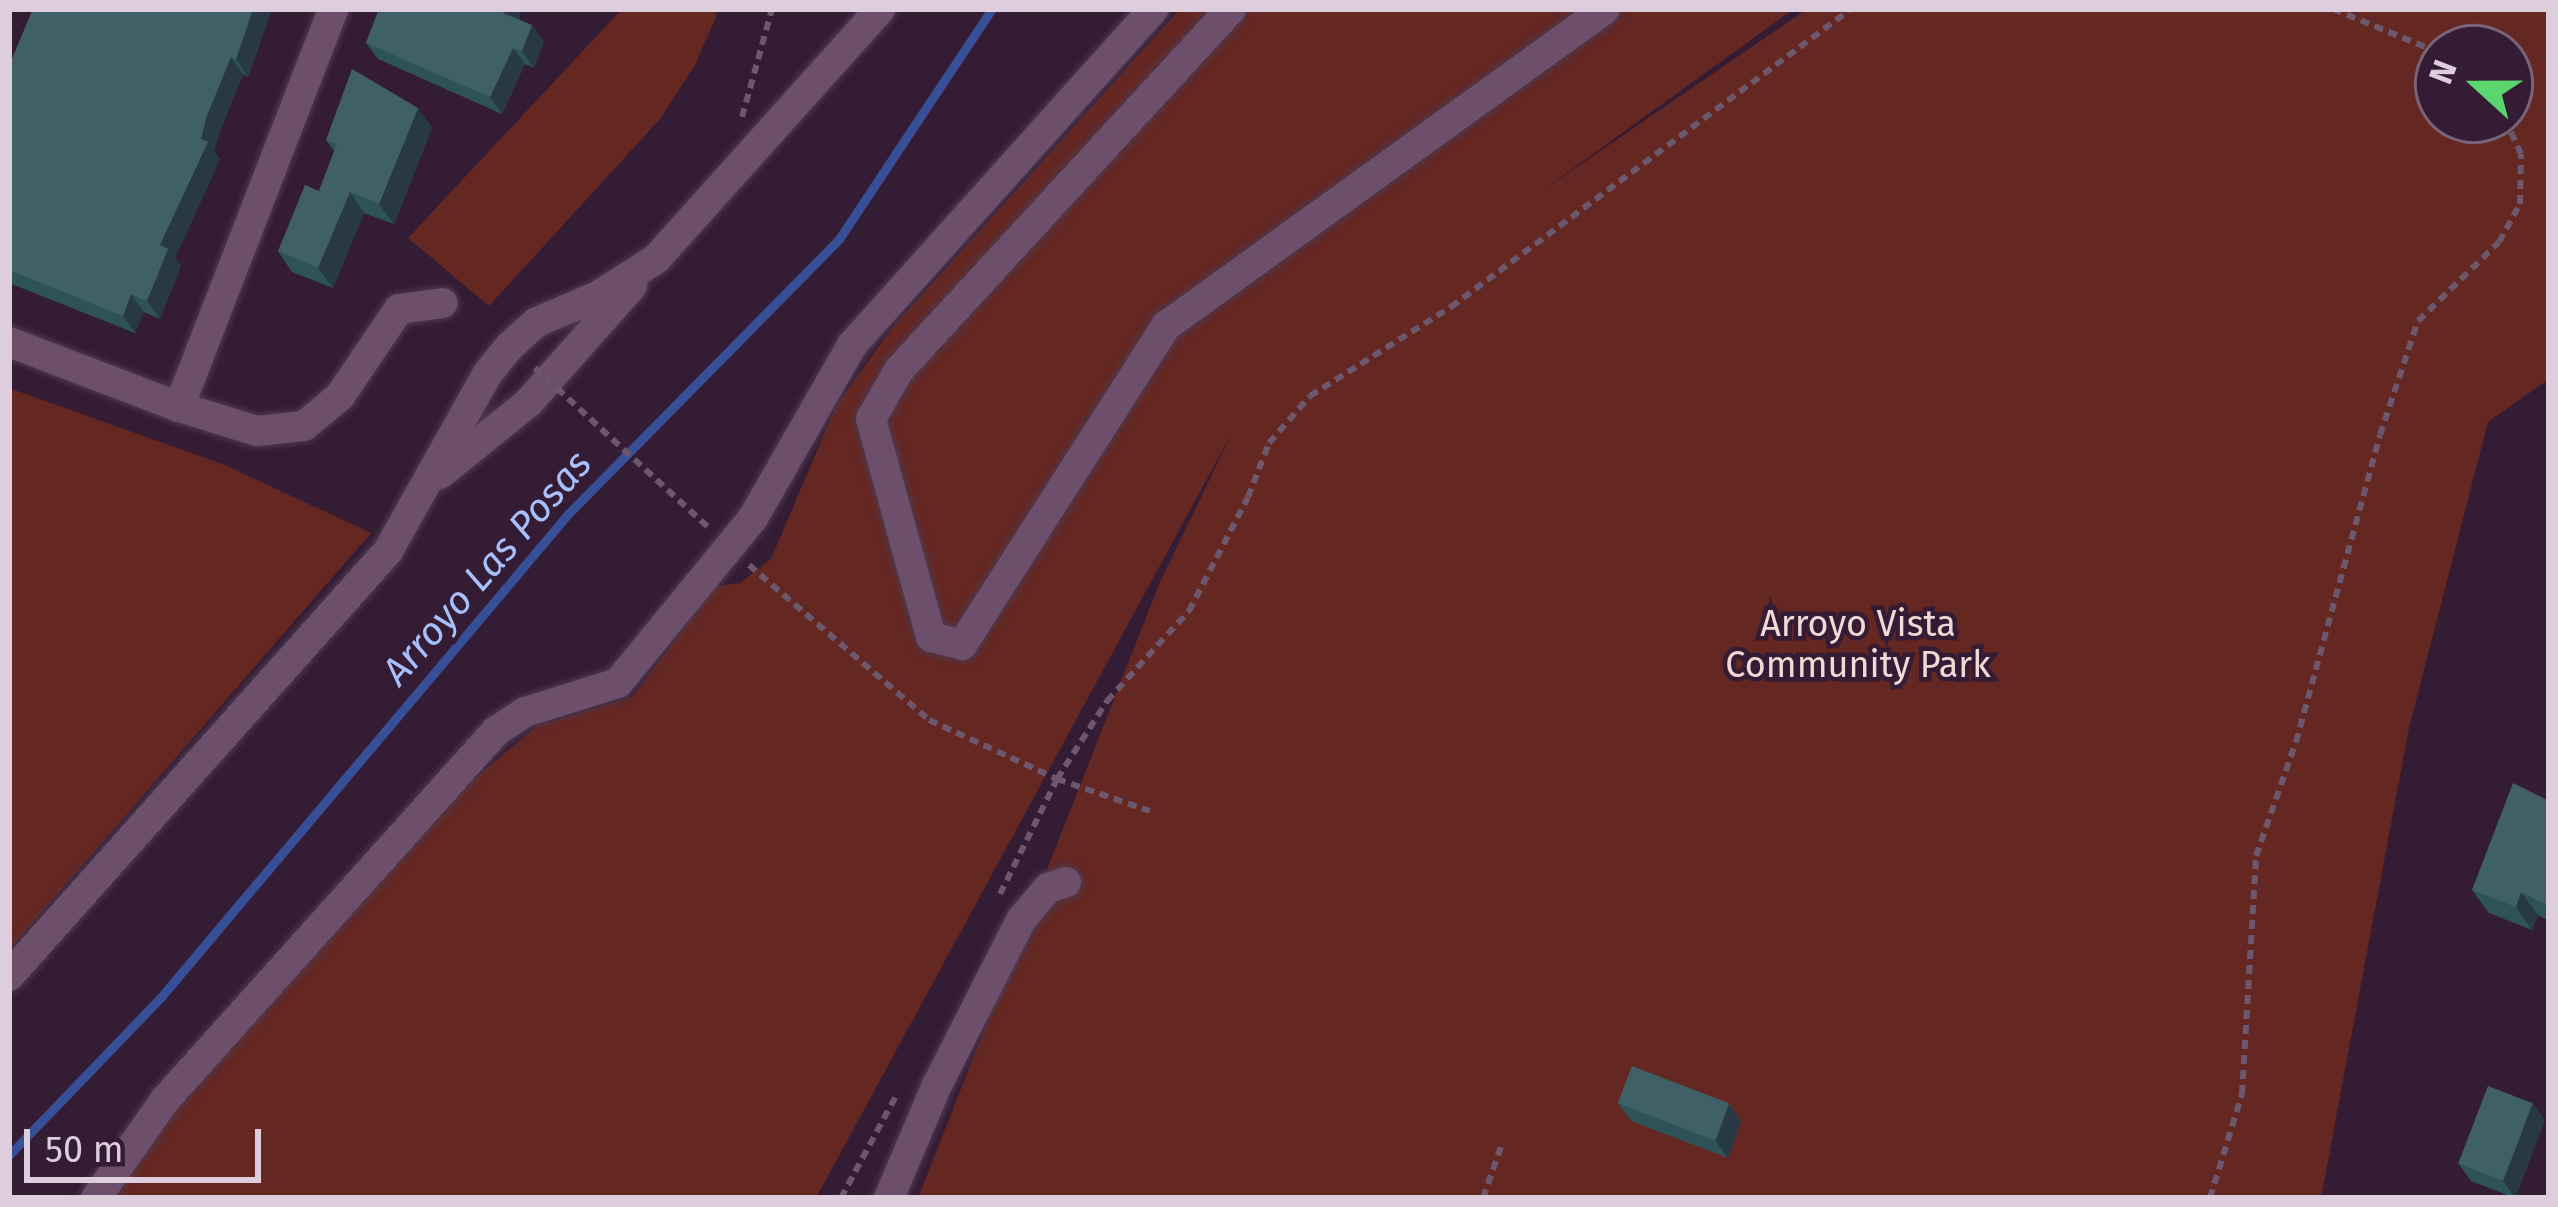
<!DOCTYPE html>
<style>
body{margin:0}
#map{position:relative;width:2558px;height:1207px;overflow:hidden;background:#341c34;font-family:"Fira Sans",sans-serif}
div>[style]{position:absolute}
.green>*{inset:0;background:#652722}
.stream>*{height:9px;margin:-4.5px;padding:0 4.5px;transform-origin:4.5px;border-radius:4.5px;background:#364f96}
.path>*{height:6px;margin-top:-3px;transform-origin:0;background:repeating-linear-gradient(90deg,#6c576c 0 9px,transparent 0 15px)}
.roads{filter:drop-shadow(0 0 3px #4e394e) drop-shadow(0 0 3px #4e394e)}
.minor>*{height:30px;margin:-15px;padding:0 15px;transform-origin:15px;border-radius:15px;background:#6b4f6b}
.path-bridge>*{height:6px;margin-top:-3px;transform-origin:0;background:repeating-linear-gradient(90deg,#6c576c 0 9px,transparent 0 15px)}
.wall>*{inset:0;background:#2d5359}
.shaded-wall>*{inset:0;background:#283844}
.building>*{inset:0;background:#406067;transform-origin:0 0}
span{translate:-50% -50%;white-space:nowrap;text-align:center;line-height:1.15;-webkit-text-stroke:9px #341c34;paint-order:stroke}
.park-label{font-size:36px;color:#f3d9d5}
.water-label{font-size:39px;color:#a7c0fc;font-style:italic}
.frame{position:absolute;inset:0;border:12px solid #decedd;pointer-events:none}
.north{position:absolute;left:2414px;top:24px;width:120px;height:120px;box-sizing:border-box;background:#341c34;border:3px solid #786378;border-radius:50%;rotate:291deg;font-size:33px;font-weight:700;line-height:48px;text-align:center;color:#decedd}
.north::after{content:'';display:block;margin:auto;width:42px;height:54px;background:#5bd56e;clip-path:polygon(50% 0,100% 100%,50% 72%,0 100%)}
.scale{position:absolute;left:24px;top:1129px;width:237px;height:54px;box-sizing:border-box;border:6px solid #decedd;border-top:0;padding-left:15px;font-size:36px;line-height:42px;white-space:nowrap;color:#decedd;-webkit-text-stroke:9px #341c34;paint-order:stroke}
</style>
<div id="map">
<div class="green">
<i style="clip-path:polygon(622px 9px,711px 9px,717px 15px,695px 65px,660px 119px,489px 306px,408px 238px)"></i>
<i style="clip-path:polygon(evenodd,1180px 9px,1794px 9px,1539px 193px,1807px 9px,2549px 9px,2549px 379px,2488px 422px,2409px 728px,2321px 1198px,918px 1198px,1160px 582px,1232px 433px,816px 1198px,112px 1198px,174px 1109px,467px 785px,537px 726px,632px 697px,715px 586px,740px 583px,771px 559px,836px 406px,892px 328px,1180px 9px,2438px 48px,2510px 48px,2510px 120px,2438px 120px,2438px 48px)"></i>
<i style="clip-path:polygon(9px 388px,225px 465px,371px 533px,9px 950px)"></i>
</div>
<div class="stream">
<i style="left:9px;top:1155px;width:219px;rotate:-46.1deg"></i>
<i style="left:161px;top:997px;width:632px;rotate:-49.88deg"></i>
<i style="left:568px;top:514px;width:386px;rotate:-45.4deg"></i>
<i style="left:839px;top:239px;width:276px;rotate:-56.4deg"></i>
</div>
<div class="path">
<i style="left:2333px;top:9px;width:113px;rotate:22.3deg"></i>
<i style="left:742px;top:117px;width:112px;rotate:-74.5deg"></i>
<i style="left:749px;top:565px;width:238px;rotate:40.7deg"></i>
<i style="left:929px;top:720px;width:141px;rotate:24.7deg"></i>
<i style="left:1057px;top:779px;width:98px;rotate:19deg"></i>
<i style="left:1000px;top:894px;width:128px;rotate:-63.6deg"></i>
<i style="left:1057px;top:779px;width:93px;rotate:-57.3deg"></i>
<i style="left:1107px;top:701px;width:122px;rotate:-47.7deg"></i>
<i style="left:1189px;top:611px;width:128px;rotate:-62.6deg"></i>
<i style="left:1248px;top:497px;width:58px;rotate:-68.7deg"></i>
<i style="left:1269px;top:443px;width:62px;rotate:-48.9deg"></i>
<i style="left:1310px;top:396px;width:167px;rotate:-32.3deg"></i>
<i style="left:1451px;top:307px;width:499px;rotate:-36.7deg"></i>
<i style="left:841px;top:1198px;width:120px;rotate:-61.7deg"></i>
<i style="left:1483px;top:1198px;width:57px;rotate:-70.6deg"></i>
<i style="left:2210px;top:1198px;width:109px;rotate:-72.9deg"></i>
<i style="left:2242px;top:1094px;width:238px;rotate:-86.6deg"></i>
<i style="left:2256px;top:856px;width:121px;rotate:-70.7deg"></i>
<i style="left:2296px;top:742px;width:318px;rotate:-74.7deg"></i>
<i style="left:2380px;top:435px;width:120px;rotate:-71.6deg"></i>
<i style="left:2418px;top:321px;width:113px;rotate:-44.3deg"></i>
<i style="left:2499px;top:242px;width:43px;rotate:-61.1deg"></i>
<i style="left:2520px;top:204px;width:50px;rotate:-88.9deg"></i>
<i style="left:2521px;top:154px;width:38px;rotate:-115deg"></i>
</div>
<div class="roads">
<div class="minor">
<i style="left:1231px;top:9px;width:490px;rotate:132.6deg"></i>
<i style="left:899px;top:370px;width:56px;rotate:119.7deg"></i>
<i style="left:871px;top:419px;width:226px;rotate:74.6deg"></i>
<i style="left:931px;top:637px;width:32px;rotate:14deg"></i>
<i style="left:962px;top:645px;width:379px;rotate:-57.4deg"></i>
<i style="left:1166px;top:326px;width:541px;rotate:-35.83deg"></i>
<i style="left:9px;top:342px;width:182px;rotate:20.9deg"></i>
<i style="left:179px;top:407px;width:82px;rotate:17.1deg"></i>
<i style="left:257px;top:431px;width:47px;rotate:-6.1deg"></i>
<i style="left:304px;top:426px;width:47px;rotate:-39.8deg"></i>
<i style="left:340px;top:396px;width:105px;rotate:-55.9deg"></i>
<i style="left:399px;top:309px;width:44px;rotate:-7.8deg"></i>
<i style="left:179px;top:407px;width:427px;rotate:-68.8deg"></i>
<i style="left:440px;top:474px;width:113px;rotate:-38.9deg"></i>
<i style="left:528px;top:403px;width:157px;rotate:-48.4deg"></i>
<i style="left:9px;top:976px;width:569px;rotate:-48.27deg"></i>
<i style="left:388px;top:551px;width:204px;rotate:-60.7deg"></i>
<i style="left:488px;top:373px;width:35px;rotate:-51deg"></i>
<i style="left:510px;top:346px;width:36px;rotate:-42deg"></i>
<i style="left:537px;top:322px;width:66px;rotate:-23.1deg"></i>
<i style="left:598px;top:296px;width:69px;rotate:-32.5deg"></i>
<i style="left:656px;top:259px;width:336px;rotate:-48.1deg"></i>
<i style="left:96px;top:1198px;width:120px;rotate:-54.9deg"></i>
<i style="left:165px;top:1100px;width:496px;rotate:-48.1deg"></i>
<i style="left:496px;top:731px;width:35px;rotate:-33deg"></i>
<i style="left:525px;top:712px;width:97px;rotate:-17.3deg"></i>
<i style="left:618px;top:683px;width:213px;rotate:-50.7deg"></i>
<i style="left:753px;top:518px;width:199px;rotate:-60.2deg"></i>
<i style="left:852px;top:345px;width:452px;rotate:-48.1deg"></i>
<i style="left:889px;top:1198px;width:123px;rotate:-67deg"></i>
<i style="left:937px;top:1085px;width:185px;rotate:-63deg"></i>
<i style="left:1021px;top:920px;width:42px;rotate:-49.8deg"></i>
<i style="left:1048px;top:888px;width:19px;rotate:-18deg"></i>
</div>
</div>
<div class="path-bridge">
<i style="left:535px;top:368px;width:235px;rotate:42.6deg"></i>
</div>
<div class="wall">
<i style="clip-path:polygon(33px 9px,272px 9px,248px 77px,243px 74px,218px 136px,214px 151px,220px 159px,175px 258px,181px 266px,160px 319px,144px 312px,135px 333px,9px 283px,9px 66px)"></i>
<i style="clip-path:polygon(379px 9px,516px 9px,520px 15px,519px 19px,544px 42px,534px 68px,525px 64px,502px 114px,378px 59px,366px 43px)"></i>
<i style="clip-path:polygon(418px 108px,432px 128px,394px 224px,364px 213px,333px 288px,292px 272px,278px 251px,319px 191px,334px 151px,326px 140px)"></i>
<i style="clip-path:polygon(2549px 801px,2549px 921px,2538px 915px,2532px 930px,2489px 913px,2472px 890px)"></i>
<i style="clip-path:polygon(1619px 1104px,1729px 1104px,1741px 1121px,1728px 1158px,1631px 1121px)"></i>
<i style="clip-path:polygon(2545px 1120px,2515px 1198px,2471px 1181px,2459px 1164px)"></i>
</div>
<div class="shaded-wall">
<i style="clip-path:polygon(253px 9px,272px 9px,248px 77px,236px 59px)"></i>
<i style="clip-path:polygon(504px 9px,516px 9px,520px 15px,514px 30px,503px 13px)"></i>
<i style="clip-path:polygon(532px 25px,544px 42px,534px 68px,522px 51px)"></i>
<i style="clip-path:polygon(513px 48px,525px 64px,502px 114px,490px 97px)"></i>
<i style="clip-path:polygon(231px 57px,243px 74px,218px 136px,214px 151px,220px 159px,175px 258px,181px 266px,160px 319px,147px 301px,160px 245px,201px 139px,206px 118px)"></i>
<i style="clip-path:polygon(418px 108px,432px 128px,394px 224px,379px 204px)"></i>
<i style="clip-path:polygon(350px 192px,364px 213px,333px 288px,318px 268px)"></i>
<i style="clip-path:polygon(131px 294px,144px 312px,135px 333px,123px 316px)"></i>
<i style="clip-path:polygon(2521px 892px,2538px 915px,2532px 930px,2516px 907px)"></i>
<i style="clip-path:polygon(2533px 1103px,2545px 1120px,2515px 1198px,2503px 1181px)"></i>
<i style="clip-path:polygon(1729px 1104px,1741px 1121px,1728px 1158px,1716px 1141px)"></i>
</div>
<div class="building">
<i style="clip-path:polygon(33px 9px,253px 9px,236px 59px,231px 57px,206px 118px,201px 139px,208px 142px,160px 245px,168px 249px,147px 301px,131px 294px,123px 316px,9px 270px,9px 66px)"></i>
<i style="clip-path:polygon(379px 9px,504px 9px,503px 13px,532px 25px,522px 51px,513px 48px,490px 97px,366px 43px)"></i>
<i style="clip-path:polygon(352px 69px,418px 108px,379px 204px,350px 192px,318px 268px,278px 251px,305px 185px,319px 191px,337px 144px,326px 140px)"></i>
<i style="clip-path:polygon(2513px 783px,2549px 801px,2549px 906px,2521px 892px,2516px 907px,2472px 890px)"></i>
<i style="left:1632px;top:1066px;width:104px;height:40px;rotate:21deg"></i>
<i style="left:2488px;top:1086px;width:48px;height:83px;rotate:21deg"></i>
</div>
<div class="park-label">
<span style="left:1858px;top:645px">Arroyo Vista<br>Community Park</span>
</div>
<div class="water-label">
<span style="left:487px;top:568px;rotate:-49deg">Arroyo Las Posas</span>
</div>
<div class="frame"></div>
<div class="north">N</div>
<div class="scale">50 m</div>
</div>
